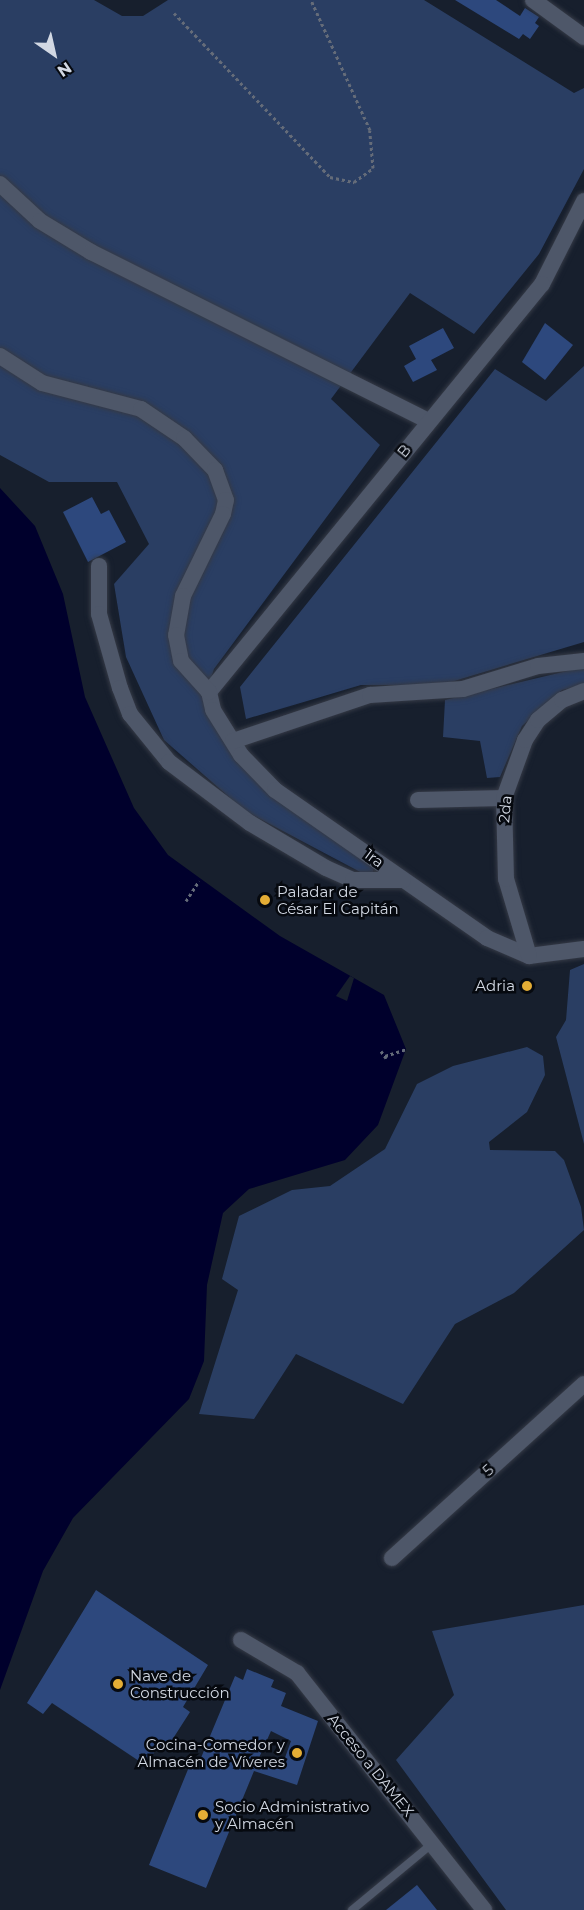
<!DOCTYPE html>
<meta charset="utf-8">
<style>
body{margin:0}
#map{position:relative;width:584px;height:1910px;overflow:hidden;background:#171f2d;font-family:Montserrat,sans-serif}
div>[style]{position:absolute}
.green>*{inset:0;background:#2a3e63}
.water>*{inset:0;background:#00002c}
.pier>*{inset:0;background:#171f2d}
.building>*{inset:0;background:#2d487d}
.path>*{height:3px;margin-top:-1.5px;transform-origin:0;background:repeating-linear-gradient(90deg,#656c79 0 3px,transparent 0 6px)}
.roads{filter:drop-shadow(0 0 2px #353a46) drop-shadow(0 0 2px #353a46)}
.lane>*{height:8px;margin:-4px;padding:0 4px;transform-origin:4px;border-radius:4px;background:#4e5769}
.street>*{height:16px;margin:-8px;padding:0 8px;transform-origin:8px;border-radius:8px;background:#4e5769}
.dots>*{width:16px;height:16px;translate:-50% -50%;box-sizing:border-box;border:3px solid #06090f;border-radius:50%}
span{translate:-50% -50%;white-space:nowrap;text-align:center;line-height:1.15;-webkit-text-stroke:5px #06090f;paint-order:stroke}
.street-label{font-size:15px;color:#d2d8e3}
.poi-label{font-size:15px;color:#d2d8e3}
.left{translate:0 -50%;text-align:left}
.right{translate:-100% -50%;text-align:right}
.north{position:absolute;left:24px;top:24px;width:60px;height:60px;-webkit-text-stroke:4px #06090f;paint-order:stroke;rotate:146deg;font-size:16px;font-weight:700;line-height:24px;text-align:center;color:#d2d8e3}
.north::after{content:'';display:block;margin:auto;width:21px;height:27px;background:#d2d8e3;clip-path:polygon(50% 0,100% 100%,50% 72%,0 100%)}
</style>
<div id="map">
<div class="green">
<i style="clip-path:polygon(0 0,94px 0,122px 16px,143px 16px,168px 0,424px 0,574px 93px,584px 88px,584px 169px,539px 254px,474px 334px,410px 293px,331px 399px,380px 445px,214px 669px,203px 702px,218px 729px,373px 866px,373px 873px,364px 874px,245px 811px,164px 740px,126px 657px,114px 584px,149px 544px,117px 482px,49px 482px,0 455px)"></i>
<i style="clip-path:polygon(584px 366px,584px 642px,441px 685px,361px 685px,246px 719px,240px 687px,495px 369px,546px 401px)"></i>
<i style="clip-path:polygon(584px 667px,584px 685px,562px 690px,522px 726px,500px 777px,487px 778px,480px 741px,443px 737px,445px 700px)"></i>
<i style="clip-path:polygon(584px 964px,584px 1144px,556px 1037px,566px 1020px,570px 970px)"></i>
<i style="clip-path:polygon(527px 1047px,543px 1056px,545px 1075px,527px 1112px,489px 1142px,490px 1150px,555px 1151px,564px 1160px,581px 1207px,584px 1230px,514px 1293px,455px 1324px,403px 1404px,296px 1354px,254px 1419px,199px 1414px,238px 1290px,222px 1279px,239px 1216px,292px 1190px,330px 1186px,385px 1149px,417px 1084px,453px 1066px)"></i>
<i style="clip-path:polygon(584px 1605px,584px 1910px,506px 1910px,396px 1760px,454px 1695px,432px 1631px)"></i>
</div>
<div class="water">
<i style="clip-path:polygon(0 488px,35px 526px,63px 594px,85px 697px,134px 808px,168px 855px,280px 936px,384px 995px,406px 1049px,378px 1125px,345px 1160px,249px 1189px,223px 1213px,207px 1285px,204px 1361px,189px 1399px,73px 1518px,43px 1571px,0 1690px)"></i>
</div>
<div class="pier">
<i style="clip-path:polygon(350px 976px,354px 978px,347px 1001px,336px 996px)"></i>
</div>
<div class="building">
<i style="clip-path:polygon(455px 0,496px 0,520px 16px,525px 8px,539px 17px,535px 23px,539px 26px,530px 39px,523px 34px,519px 39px)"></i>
<i style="clip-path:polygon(545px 323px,573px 345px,545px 380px,522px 362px)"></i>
<i style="clip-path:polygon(443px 328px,454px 348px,431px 360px,437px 370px,413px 382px,404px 366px,416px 359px,409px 346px)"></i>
<i style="clip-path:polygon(92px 497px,101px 514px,109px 510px,126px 542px,88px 562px,63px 512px)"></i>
<i style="clip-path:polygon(96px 1590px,208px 1665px,183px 1707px,190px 1712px,165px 1751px,159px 1746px,145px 1765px,52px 1703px,43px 1714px,27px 1703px)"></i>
<i style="clip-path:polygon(evenodd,247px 1669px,274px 1680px,271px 1687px,286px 1693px,281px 1706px,318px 1721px,297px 1785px,254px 1771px,206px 1888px,149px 1865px,191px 1762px,198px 1765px,235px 1676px,243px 1680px,247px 1669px,271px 1731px,291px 1741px,282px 1766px,258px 1760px,271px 1731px)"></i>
<i style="clip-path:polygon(417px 1885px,437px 1910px,386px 1910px)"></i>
</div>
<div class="path">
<i style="left:174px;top:13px;width:226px;rotate:46.4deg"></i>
<i style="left:330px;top:177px;width:25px;rotate:12deg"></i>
<i style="left:354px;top:182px;width:24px;rotate:-36deg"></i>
<i style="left:373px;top:168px;width:38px;rotate:-95deg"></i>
<i style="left:370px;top:130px;width:143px;rotate:-114.4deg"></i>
<i style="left:186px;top:901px;width:24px;rotate:-57deg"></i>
<i style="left:381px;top:1051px;width:9px;rotate:54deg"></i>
<i style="left:385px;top:1056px;width:22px;rotate:-18deg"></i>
</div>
<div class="roads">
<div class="lane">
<i style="left:352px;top:1910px;width:105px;rotate:-39.6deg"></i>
</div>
<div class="street">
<i style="left:533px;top:0;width:63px;rotate:36deg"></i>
<i style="left:0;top:184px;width:54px;rotate:42.8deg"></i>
<i style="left:40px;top:221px;width:60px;rotate:31.3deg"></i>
<i style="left:91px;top:252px;width:377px;rotate:26.6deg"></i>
<i style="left:584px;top:201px;width:93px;rotate:116.8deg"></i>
<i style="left:542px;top:284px;width:527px;rotate:129.22deg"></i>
<i style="left:209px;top:692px;width:18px;rotate:77deg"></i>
<i style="left:213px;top:710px;width:53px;rotate:58.1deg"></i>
<i style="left:241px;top:755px;width:49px;rotate:45.8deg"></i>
<i style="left:275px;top:790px;width:259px;rotate:34.9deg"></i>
<i style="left:487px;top:938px;width:46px;rotate:23.2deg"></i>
<i style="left:529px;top:956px;width:55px;rotate:-7.3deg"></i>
<i style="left:0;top:356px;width:50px;rotate:32.7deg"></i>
<i style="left:42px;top:383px;width:102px;rotate:14.7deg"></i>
<i style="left:141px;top:409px;width:52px;rotate:34deg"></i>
<i style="left:184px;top:438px;width:45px;rotate:45.9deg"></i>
<i style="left:215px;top:470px;width:32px;rotate:70deg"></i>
<i style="left:226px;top:500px;width:14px;rotate:102deg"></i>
<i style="left:223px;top:514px;width:91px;rotate:116deg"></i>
<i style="left:183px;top:596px;width:40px;rotate:100deg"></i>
<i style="left:176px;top:635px;width:26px;rotate:79deg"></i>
<i style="left:181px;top:661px;width:42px;rotate:47.9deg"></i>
<i style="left:99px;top:566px;width:48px;rotate:90deg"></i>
<i style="left:99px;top:614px;width:77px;rotate:74.2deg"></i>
<i style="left:120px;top:688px;width:28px;rotate:69deg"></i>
<i style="left:130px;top:714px;width:62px;rotate:50.9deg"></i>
<i style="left:169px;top:762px;width:101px;rotate:37deg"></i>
<i style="left:250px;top:823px;width:88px;rotate:30.6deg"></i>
<i style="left:326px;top:868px;width:30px;rotate:24deg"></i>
<i style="left:353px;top:880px;width:50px"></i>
<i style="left:233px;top:741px;width:145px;rotate:-18.6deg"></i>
<i style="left:370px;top:695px;width:93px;rotate:-3.7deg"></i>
<i style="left:463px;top:689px;width:78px;rotate:-17deg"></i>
<i style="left:538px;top:666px;width:46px;rotate:-6.2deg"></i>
<i style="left:418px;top:800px;width:86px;rotate:-1.3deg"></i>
<i style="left:529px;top:956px;width:80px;rotate:-106.6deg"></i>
<i style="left:506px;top:879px;width:81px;rotate:-91.4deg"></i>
<i style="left:504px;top:798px;width:62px;rotate:-70.1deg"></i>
<i style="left:525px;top:740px;width:24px;rotate:-57deg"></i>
<i style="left:538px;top:720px;width:31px;rotate:-40deg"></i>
<i style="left:562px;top:700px;width:24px;rotate:-22deg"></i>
<i style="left:392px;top:1558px;width:259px;rotate:-42.2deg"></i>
<i style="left:241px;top:1640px;width:65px;rotate:30.5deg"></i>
<i style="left:297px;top:1673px;width:302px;rotate:51.7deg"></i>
</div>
</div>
<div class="dots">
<i style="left:265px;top:900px;background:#e4ad35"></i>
<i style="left:527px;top:986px;background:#e4ad35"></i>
<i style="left:118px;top:1684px;background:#e4ad35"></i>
<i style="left:297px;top:1753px;background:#e4ad35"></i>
<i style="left:203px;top:1815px;background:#e4ad35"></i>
</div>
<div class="street-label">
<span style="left:404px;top:451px;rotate:-51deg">B</span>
<span style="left:505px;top:809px;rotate:-84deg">2da</span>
<span style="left:374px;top:858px;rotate:36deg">1ra</span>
<span style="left:488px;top:1470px;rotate:-42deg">5</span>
<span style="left:371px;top:1765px;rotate:51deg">Acceso a DAMEX</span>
</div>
<div class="poi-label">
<span class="left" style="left:277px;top:900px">Paladar de<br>César El Capitán</span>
<span class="right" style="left:515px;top:986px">Adria</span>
<span class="left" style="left:130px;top:1684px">Nave de<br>Construcción</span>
<span class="right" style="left:285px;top:1753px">Cocina-Comedor y<br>Almacén de Víveres</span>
<span class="left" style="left:215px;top:1815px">Socio Administrativo<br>y Almacén</span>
</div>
<div class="north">N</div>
</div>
